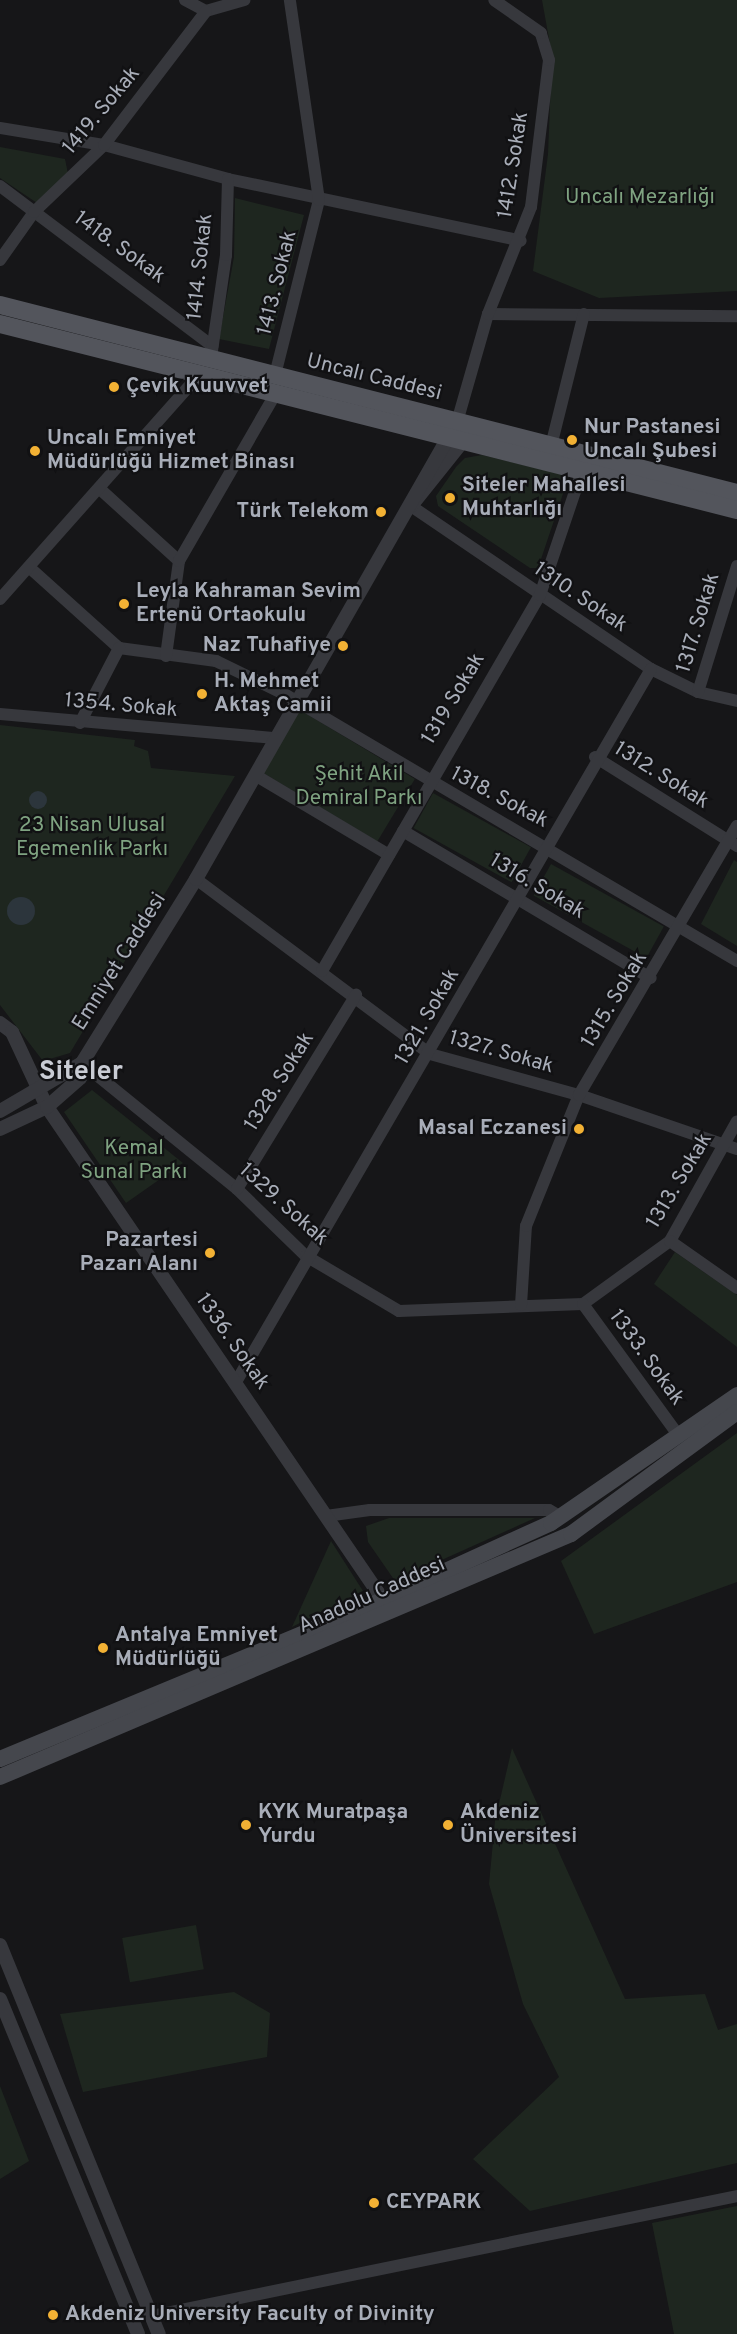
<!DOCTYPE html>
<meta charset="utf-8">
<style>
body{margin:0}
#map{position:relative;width:737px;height:2334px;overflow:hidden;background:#161618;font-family:Overpass,sans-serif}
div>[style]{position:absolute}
.green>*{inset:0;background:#1e261f;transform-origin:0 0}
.water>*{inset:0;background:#2c353c}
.round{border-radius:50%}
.minor>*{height:12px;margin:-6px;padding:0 6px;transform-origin:6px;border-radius:6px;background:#37383d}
.tertiary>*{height:14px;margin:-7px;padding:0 7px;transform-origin:7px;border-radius:7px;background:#37383d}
.secondary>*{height:16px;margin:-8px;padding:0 8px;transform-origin:8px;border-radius:8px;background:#45474d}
.primary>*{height:18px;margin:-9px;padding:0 9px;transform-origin:9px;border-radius:9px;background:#53555c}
.dots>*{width:16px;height:16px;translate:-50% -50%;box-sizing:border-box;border:3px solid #111113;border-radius:50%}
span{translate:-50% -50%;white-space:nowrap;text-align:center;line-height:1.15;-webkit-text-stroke:4.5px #111113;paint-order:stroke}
.street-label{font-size:21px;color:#a8adb8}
.park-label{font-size:21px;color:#7fa381}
.poi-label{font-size:21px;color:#a8adb8;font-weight:700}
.left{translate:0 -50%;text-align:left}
.right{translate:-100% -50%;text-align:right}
.district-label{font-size:27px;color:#c9ccd4;font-weight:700}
</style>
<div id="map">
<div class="green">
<i style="clip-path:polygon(542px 0,737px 0,737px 291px,599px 298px,533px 271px,548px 154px,552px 55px)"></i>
<i style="clip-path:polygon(0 147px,65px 159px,68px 174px,37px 203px,0 178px)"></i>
<i style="clip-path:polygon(235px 198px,304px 215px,269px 349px,219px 339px,234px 257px)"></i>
<i style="clip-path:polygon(482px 455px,569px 476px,538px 568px,530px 568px,438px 506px,436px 496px,456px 467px,465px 458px)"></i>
<i style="left:300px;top:710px;width:134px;height:73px;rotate:31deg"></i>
<i style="clip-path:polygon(0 725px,135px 740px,134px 746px,148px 751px,151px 768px,235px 776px,70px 1053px,43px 1061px,0 1005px)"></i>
<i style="left:433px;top:793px;width:112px;height:40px;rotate:29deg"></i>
<i style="clip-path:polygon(734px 860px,737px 862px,737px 946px,701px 924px)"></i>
<i style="left:551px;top:864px;width:129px;height:36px;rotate:29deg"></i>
<i style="clip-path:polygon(92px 1090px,183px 1163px,126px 1203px,64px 1112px)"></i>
<i style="clip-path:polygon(675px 1252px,737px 1295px,737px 1347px,654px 1284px)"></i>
<i style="clip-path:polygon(737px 1433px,737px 1582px,594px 1634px,561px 1561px)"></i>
<i style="clip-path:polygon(389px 1518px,535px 1518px,395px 1581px,368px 1542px,366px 1526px)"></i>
<i style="clip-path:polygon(331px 1541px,363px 1591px,292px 1627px)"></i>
<i style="clip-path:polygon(512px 1748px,625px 1999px,705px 1994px,718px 2030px,737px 2024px,737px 2163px,530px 2211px,473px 2159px,559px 2077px,523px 2004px,489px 1884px,495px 1821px)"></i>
<i style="left:196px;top:1925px;width:45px;height:75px;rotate:80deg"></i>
<i style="clip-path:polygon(234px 1992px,270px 2013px,267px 2057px,83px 2092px,60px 2014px)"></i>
<i style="clip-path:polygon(0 2086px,29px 2161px,0 2179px)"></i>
<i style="clip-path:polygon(737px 2206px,737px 2334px,674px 2334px,652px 2223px)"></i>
</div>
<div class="water">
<i class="round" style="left:29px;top:791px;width:18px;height:18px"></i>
<i class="round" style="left:7px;top:897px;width:28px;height:28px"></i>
</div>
<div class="minor">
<i style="left:185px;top:0;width:24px;rotate:28deg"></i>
<i style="left:206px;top:11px;width:40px;rotate:-16deg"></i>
<i style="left:0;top:128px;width:105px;rotate:9.3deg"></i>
<i style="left:104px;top:145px;width:129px;rotate:15.3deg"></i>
<i style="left:228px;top:179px;width:299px;rotate:11.9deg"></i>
<i style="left:0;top:186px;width:266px;rotate:37deg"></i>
<i style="left:0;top:260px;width:59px;rotate:-54.7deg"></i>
<i style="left:34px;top:212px;width:97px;rotate:-43.7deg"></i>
<i style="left:104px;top:145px;width:168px;rotate:-52.7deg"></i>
<i style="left:488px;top:314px;width:249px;rotate:0.5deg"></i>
<i style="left:212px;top:351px;width:97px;rotate:-81.7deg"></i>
<i style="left:226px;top:255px;width:76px;rotate:-88.5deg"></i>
<i style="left:275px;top:375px;width:180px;rotate:-75.9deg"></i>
<i style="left:319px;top:200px;width:202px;rotate:-98.3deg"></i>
<i style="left:457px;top:422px;width:112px;rotate:-74deg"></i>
<i style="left:488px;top:314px;width:115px;rotate:-68.1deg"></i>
<i style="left:531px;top:207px;width:148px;rotate:-83deg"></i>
<i style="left:549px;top:60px;width:28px;rotate:-107deg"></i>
<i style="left:541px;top:33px;width:57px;rotate:-144.9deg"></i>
<i style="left:551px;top:446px;width:136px;rotate:-76deg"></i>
<i style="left:101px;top:490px;width:105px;rotate:42.3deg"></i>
<i style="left:411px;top:506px;width:290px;rotate:34.2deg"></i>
<i style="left:651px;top:669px;width:52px;rotate:26.1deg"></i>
<i style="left:698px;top:692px;width:40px;rotate:13deg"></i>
<i style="left:30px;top:568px;width:120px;rotate:42deg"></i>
<i style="left:119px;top:648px;width:98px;rotate:7.6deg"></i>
<i style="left:216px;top:661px;width:78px;rotate:25.9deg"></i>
<i style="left:286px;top:695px;width:524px;rotate:30.53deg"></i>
<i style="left:0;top:599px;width:300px;rotate:-48.4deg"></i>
<i style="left:166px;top:656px;width:96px;rotate:-82.2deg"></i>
<i style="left:179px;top:561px;width:194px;rotate:-60deg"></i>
<i style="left:698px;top:692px;width:132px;rotate:-72.8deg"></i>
<i style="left:0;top:714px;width:277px;rotate:5deg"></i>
<i style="left:80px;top:723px;width:85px;rotate:-62.5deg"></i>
<i style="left:595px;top:757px;width:168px;rotate:32.1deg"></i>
<i style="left:255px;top:775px;width:156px;rotate:30.8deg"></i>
<i style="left:403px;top:831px;width:288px;rotate:30.7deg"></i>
<i style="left:196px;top:879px;width:292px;rotate:36.8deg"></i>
<i style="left:430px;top:1054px;width:155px;rotate:15.4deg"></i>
<i style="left:579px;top:1095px;width:167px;rotate:18.9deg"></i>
<i style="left:322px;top:971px;width:435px;rotate:-59.9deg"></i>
<i style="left:540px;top:595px;width:131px;rotate:-71.3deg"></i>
<i style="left:82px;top:1063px;width:200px;rotate:39.1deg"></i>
<i style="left:237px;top:1189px;width:96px;rotate:44.2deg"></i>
<i style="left:306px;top:1256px;width:108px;rotate:30.6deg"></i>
<i style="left:399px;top:1311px;width:184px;rotate:-2.2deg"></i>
<i style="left:583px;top:1304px;width:107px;rotate:-35.9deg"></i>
<i style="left:670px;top:1241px;width:137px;rotate:-60.8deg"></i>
<i style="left:237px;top:1189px;width:228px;rotate:-58.5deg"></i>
<i style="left:670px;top:1241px;width:82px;rotate:35deg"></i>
<i style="left:583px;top:1304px;width:163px;rotate:54deg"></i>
<i style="left:521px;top:1305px;width:79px;rotate:-86.4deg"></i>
<i style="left:526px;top:1226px;width:141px;rotate:-68deg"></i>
<i style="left:579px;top:1095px;width:312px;rotate:-59.6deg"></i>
<i style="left:236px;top:1382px;width:825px;rotate:-59.8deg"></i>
<i style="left:326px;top:1516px;width:44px;rotate:-7.8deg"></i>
<i style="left:370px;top:1510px;width:179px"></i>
<i style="left:549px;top:1510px;width:14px;rotate:30deg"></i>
<i style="left:152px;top:2316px;width:597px;rotate:-11.59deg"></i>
</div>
<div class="tertiary">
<i style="left:411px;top:506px;width:83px;rotate:-51.3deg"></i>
<i style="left:463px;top:441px;width:7px;rotate:-106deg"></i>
<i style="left:0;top:1023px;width:15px;rotate:37deg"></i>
<i style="left:12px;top:1032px;width:83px;rotate:65deg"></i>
<i style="left:47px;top:1107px;width:597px;rotate:55.72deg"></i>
<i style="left:0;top:1111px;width:95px;rotate:-30.3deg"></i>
<i style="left:0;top:1129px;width:52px;rotate:-25.1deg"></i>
<i style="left:47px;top:1107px;width:44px;rotate:-41.3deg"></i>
<i style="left:80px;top:1078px;width:15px;rotate:-82deg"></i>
<i style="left:82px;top:1063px;width:216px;rotate:-58.2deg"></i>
<i style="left:196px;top:879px;width:518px;rotate:-60.27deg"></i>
<i style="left:0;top:1945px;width:420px;rotate:67.8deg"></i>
<i style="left:0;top:1999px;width:362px;rotate:67.6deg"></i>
</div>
<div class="secondary">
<i style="left:0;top:1759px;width:390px;rotate:-22.5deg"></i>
<i style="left:360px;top:1610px;width:210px;rotate:-24.5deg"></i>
<i style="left:551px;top:1523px;width:226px;rotate:-34.5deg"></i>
<i style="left:0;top:1777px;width:621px;rotate:-23.05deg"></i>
<i style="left:571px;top:1534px;width:206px;rotate:-36.3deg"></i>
</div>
<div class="primary">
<i style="left:0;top:305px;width:761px;rotate:14.31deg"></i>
<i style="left:0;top:324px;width:760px;rotate:14.16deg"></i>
</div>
<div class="dots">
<i style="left:114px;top:387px;background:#f2b134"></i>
<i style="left:572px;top:440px;background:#f2b134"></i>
<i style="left:35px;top:451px;background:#f2b134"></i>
<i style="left:450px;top:498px;background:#f2b134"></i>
<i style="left:381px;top:512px;background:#f2b134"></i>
<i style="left:124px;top:604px;background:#f2b134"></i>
<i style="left:343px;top:646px;background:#f2b134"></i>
<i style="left:202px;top:694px;background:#f2b134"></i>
<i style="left:579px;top:1129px;background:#f2b134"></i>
<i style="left:210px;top:1253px;background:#f2b134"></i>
<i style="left:103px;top:1648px;background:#f2b134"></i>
<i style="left:246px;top:1825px;background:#f2b134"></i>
<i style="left:448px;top:1825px;background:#f2b134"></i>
<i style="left:374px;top:2203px;background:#f2b134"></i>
<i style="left:53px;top:2315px;background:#f2b134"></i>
</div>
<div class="street-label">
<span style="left:102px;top:111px;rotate:-50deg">1419. Sokak</span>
<span style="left:514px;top:165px;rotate:-81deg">1412. Sokak</span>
<span style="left:119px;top:248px;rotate:36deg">1418. Sokak</span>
<span style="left:201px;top:267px;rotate:-84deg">1414. Sokak</span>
<span style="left:278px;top:283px;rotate:-76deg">1413. Sokak</span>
<span style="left:374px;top:378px;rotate:14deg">Uncalı Caddesi</span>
<span style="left:580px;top:598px;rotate:34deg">1310. Sokak</span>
<span style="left:699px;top:623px;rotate:-73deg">1317. Sokak</span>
<span style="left:454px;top:699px;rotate:-59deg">1319 Sokak</span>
<span style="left:121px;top:706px;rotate:5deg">1354. Sokak</span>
<span style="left:661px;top:776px;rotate:32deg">1312. Sokak</span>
<span style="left:499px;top:798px;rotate:28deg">1318. Sokak</span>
<span style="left:537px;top:887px;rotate:31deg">1316. Sokak</span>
<span style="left:120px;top:962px;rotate:-58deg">Emniyet Caddesi</span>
<span style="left:615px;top:1000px;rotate:-59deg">1315. Sokak</span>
<span style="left:428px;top:1017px;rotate:-60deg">1321. Sokak</span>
<span style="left:501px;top:1053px;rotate:16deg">1327. Sokak</span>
<span style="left:280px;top:1082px;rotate:-58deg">1328. Sokak</span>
<span style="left:680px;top:1181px;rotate:-59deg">1313. Sokak</span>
<span style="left:283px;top:1205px;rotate:42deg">1329. Sokak</span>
<span style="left:232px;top:1342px;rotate:55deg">1336. Sokak</span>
<span style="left:646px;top:1358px;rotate:54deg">1333. Sokak</span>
<span style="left:372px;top:1596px;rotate:-24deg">Anadolu Caddesi</span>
</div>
<div class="park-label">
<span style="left:640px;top:198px">Uncalı Mezarlığı</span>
<span style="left:359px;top:787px">Şehit Akil<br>Demiral Parkı</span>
<span style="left:92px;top:838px">23 Nisan Ulusal<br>Egemenlik Parkı</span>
<span style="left:134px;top:1161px">Kemal<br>Sunal Parkı</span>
</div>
<div class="poi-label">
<span class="left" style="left:126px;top:387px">Çevik Kuuvvet</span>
<span class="left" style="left:584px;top:440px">Nur Pastanesi<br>Uncalı Şubesi</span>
<span class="left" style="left:47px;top:451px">Uncalı Emniyet<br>Müdürlüğü Hizmet Binası</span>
<span class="left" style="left:462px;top:498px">Siteler Mahallesi<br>Muhtarlığı</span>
<span class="right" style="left:369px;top:512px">Türk Telekom</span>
<span class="left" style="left:136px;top:604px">Leyla Kahraman Sevim<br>Ertenü Ortaokulu</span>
<span class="right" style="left:331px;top:646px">Naz Tuhafiye</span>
<span class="left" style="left:214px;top:694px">H. Mehmet<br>Aktaş Camii</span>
<span class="right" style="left:567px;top:1129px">Masal Eczanesi</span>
<span class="right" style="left:198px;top:1253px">Pazartesi<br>Pazarı Alanı</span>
<span class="left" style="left:115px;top:1648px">Antalya Emniyet<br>Müdürlüğü</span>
<span class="left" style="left:258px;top:1825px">KYK Muratpaşa<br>Yurdu</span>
<span class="left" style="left:460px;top:1825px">Akdeniz<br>Üniversitesi</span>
<span class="left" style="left:386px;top:2203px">CEYPARK</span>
<span class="left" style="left:65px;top:2315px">Akdeniz University Faculty of Divinity</span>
</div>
<div class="district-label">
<span style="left:81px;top:1073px">Siteler</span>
</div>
</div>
